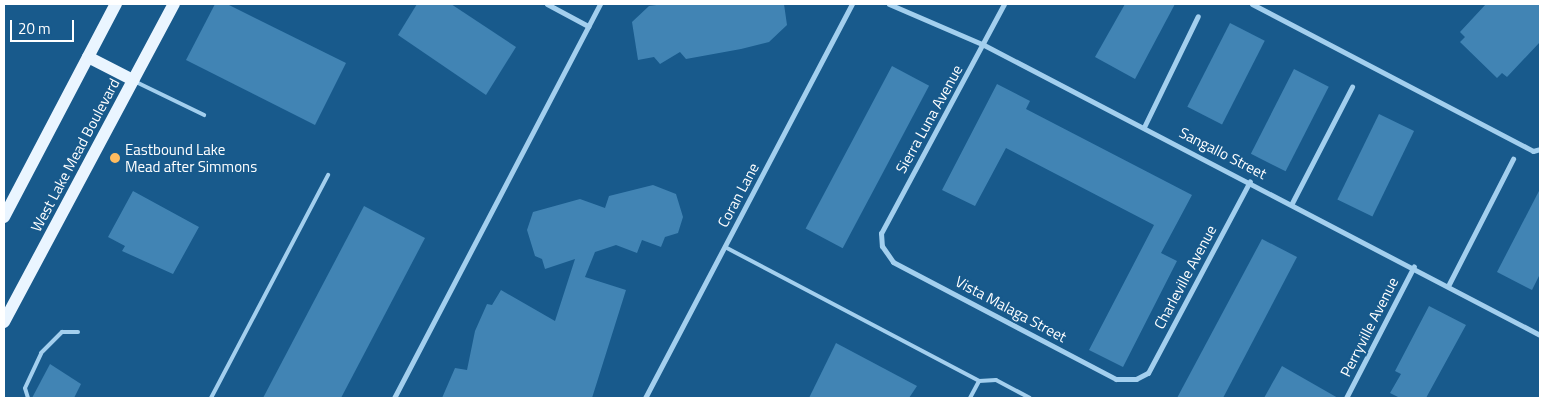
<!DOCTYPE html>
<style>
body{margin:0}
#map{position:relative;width:1544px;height:402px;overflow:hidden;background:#185a8c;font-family:"Titillium Web",sans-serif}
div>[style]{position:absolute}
.building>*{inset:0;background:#4184b4;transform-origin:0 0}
.service>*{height:4px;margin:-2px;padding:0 2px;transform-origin:2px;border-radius:2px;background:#a3cfee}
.minor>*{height:5px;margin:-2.5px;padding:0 2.5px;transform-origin:2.5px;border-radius:2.5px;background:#a3cfee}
.primary>*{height:12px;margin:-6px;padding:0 6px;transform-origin:6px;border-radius:6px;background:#eaf5ff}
.dots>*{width:14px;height:14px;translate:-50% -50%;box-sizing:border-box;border:2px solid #185a8c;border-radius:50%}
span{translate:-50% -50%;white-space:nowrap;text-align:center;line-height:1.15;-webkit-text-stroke:4px #185a8c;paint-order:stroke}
.street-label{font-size:15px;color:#fff}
.poi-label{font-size:15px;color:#fff}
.left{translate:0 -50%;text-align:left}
.frame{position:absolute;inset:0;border:5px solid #fff;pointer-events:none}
.scale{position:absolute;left:10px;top:20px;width:64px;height:22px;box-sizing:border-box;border:2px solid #fff;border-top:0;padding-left:6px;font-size:15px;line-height:18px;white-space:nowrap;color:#fff;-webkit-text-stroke:4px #185a8c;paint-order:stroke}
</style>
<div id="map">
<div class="building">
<i style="clip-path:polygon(215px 4px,227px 4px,346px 63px,315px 125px,186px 60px)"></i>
<i style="clip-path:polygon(417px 4px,451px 4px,516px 47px,486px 95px,398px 35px)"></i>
<i style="clip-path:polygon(664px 4px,784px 4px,787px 25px,769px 42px,741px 49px,686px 59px,680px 52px,660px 64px,654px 57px,638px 60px,632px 22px,649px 6px)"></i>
<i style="clip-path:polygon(1125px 4px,1175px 4px,1135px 79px,1095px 57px)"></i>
<i style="clip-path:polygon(1486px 4px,1540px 4px,1540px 42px,1507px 77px,1502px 73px,1497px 78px,1460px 42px,1465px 37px,1460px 32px)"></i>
<i style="left:1230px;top:23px;width:39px;height:94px;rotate:27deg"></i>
<i style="left:892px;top:66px;width:42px;height:184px;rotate:28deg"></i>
<i style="left:1294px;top:69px;width:39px;height:95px;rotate:27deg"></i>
<i style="clip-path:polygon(997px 84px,1030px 101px,1026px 109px,1192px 195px,1161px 253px,1177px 261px,1123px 367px,1089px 350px,1154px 225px,1006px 148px,975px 206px,942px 190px)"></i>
<i style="left:1379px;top:114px;width:39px;height:95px;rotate:26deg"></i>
<i style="clip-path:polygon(653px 185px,676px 194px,683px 217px,678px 233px,665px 237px,661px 247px,642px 240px,637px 253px,616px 245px,595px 252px,585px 277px,626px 290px,592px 398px,442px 398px,455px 368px,467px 370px,475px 331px,487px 304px,492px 305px,501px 290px,555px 321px,575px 259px,545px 269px,542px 259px,535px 256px,527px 230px,533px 212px,580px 199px,605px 208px,609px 196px)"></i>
<i style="clip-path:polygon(1540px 189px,1540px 274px,1532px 290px,1497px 272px)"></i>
<i style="clip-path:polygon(133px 191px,199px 227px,173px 274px,122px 251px,125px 246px,108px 237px)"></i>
<i style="clip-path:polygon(364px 206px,425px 238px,341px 398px,263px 398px)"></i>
<i style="clip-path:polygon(1262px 239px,1297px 257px,1223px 398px,1177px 398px)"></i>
<i style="clip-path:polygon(1429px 306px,1466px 325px,1426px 398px,1400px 398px,1390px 393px,1401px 374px,1395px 371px)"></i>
<i style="clip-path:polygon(836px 343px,917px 386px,909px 398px,809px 398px)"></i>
<i style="clip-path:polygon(50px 364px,81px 384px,74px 398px,32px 398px)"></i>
<i style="clip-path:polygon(1282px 366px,1338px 398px,1264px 398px)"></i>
</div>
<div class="service">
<i style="left:134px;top:81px;width:78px;rotate:25.9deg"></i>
<i style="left:725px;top:247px;width:287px;rotate:27.8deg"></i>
<i style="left:979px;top:381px;width:17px;rotate:-3deg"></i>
<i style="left:996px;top:380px;width:38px;rotate:28deg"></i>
<i style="left:28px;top:398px;width:10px;rotate:-107deg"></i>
<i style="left:25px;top:388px;width:38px;rotate:-65deg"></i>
<i style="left:41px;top:353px;width:30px;rotate:-45deg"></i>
<i style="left:62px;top:332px;width:16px"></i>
<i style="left:211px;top:398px;width:252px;rotate:-62.3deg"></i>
<i style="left:970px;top:398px;width:19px;rotate:-62deg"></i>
</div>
<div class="minor">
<i style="left:547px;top:4px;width:47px;rotate:28.2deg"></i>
<i style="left:889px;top:4px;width:103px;rotate:23.3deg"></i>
<i style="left:984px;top:45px;width:627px;rotate:27.55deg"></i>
<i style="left:1004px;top:4px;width:260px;rotate:118.2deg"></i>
<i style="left:881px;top:233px;width:13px;rotate:86deg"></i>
<i style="left:882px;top:246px;width:19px;rotate:55deg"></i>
<i style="left:893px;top:262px;width:252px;rotate:27.7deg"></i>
<i style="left:1116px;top:379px;width:20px"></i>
<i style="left:1136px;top:379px;width:13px;rotate:-27deg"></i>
<i style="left:1148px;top:373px;width:217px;rotate:-62deg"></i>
<i style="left:1252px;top:4px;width:317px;rotate:27.6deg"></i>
<i style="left:1533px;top:151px;width:7px;rotate:-16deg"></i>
<i style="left:1144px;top:127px;width:123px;rotate:-64.1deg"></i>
<i style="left:1292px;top:203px;width:131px;rotate:-62.7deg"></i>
<i style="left:1448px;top:286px;width:143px;rotate:-62.9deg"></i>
<i style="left:394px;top:398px;width:445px;rotate:-62.4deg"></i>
<i style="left:645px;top:398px;width:445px;rotate:-62.3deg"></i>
<i style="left:1346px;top:398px;width:148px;rotate:-62.7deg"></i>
</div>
<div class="primary">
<i style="left:88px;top:57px;width:51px;rotate:27.1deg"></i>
<i style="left:4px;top:217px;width:241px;rotate:-62.3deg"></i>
<i style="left:4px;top:322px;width:361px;rotate:-61.9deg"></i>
</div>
<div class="dots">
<i style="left:115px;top:158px;background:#ffbc60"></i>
</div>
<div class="street-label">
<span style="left:929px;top:119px;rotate:-61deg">Sierra Luna Avenue</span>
<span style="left:1223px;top:153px;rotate:27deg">Sangallo Street</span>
<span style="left:75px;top:155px;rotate:-62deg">West Lake Mead Boulevard</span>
<span style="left:738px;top:195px;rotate:-62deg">Coran Lane</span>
<span style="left:1185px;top:277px;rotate:-62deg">Charleville Avenue</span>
<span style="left:1011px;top:309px;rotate:28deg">Vista Malaga Street</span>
<span style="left:1369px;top:327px;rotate:-63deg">Perryville Avenue</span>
</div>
<div class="poi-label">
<span class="left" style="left:125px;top:158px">Eastbound Lake<br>Mead after Simmons</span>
</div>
<div class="frame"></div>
<div class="scale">20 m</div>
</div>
